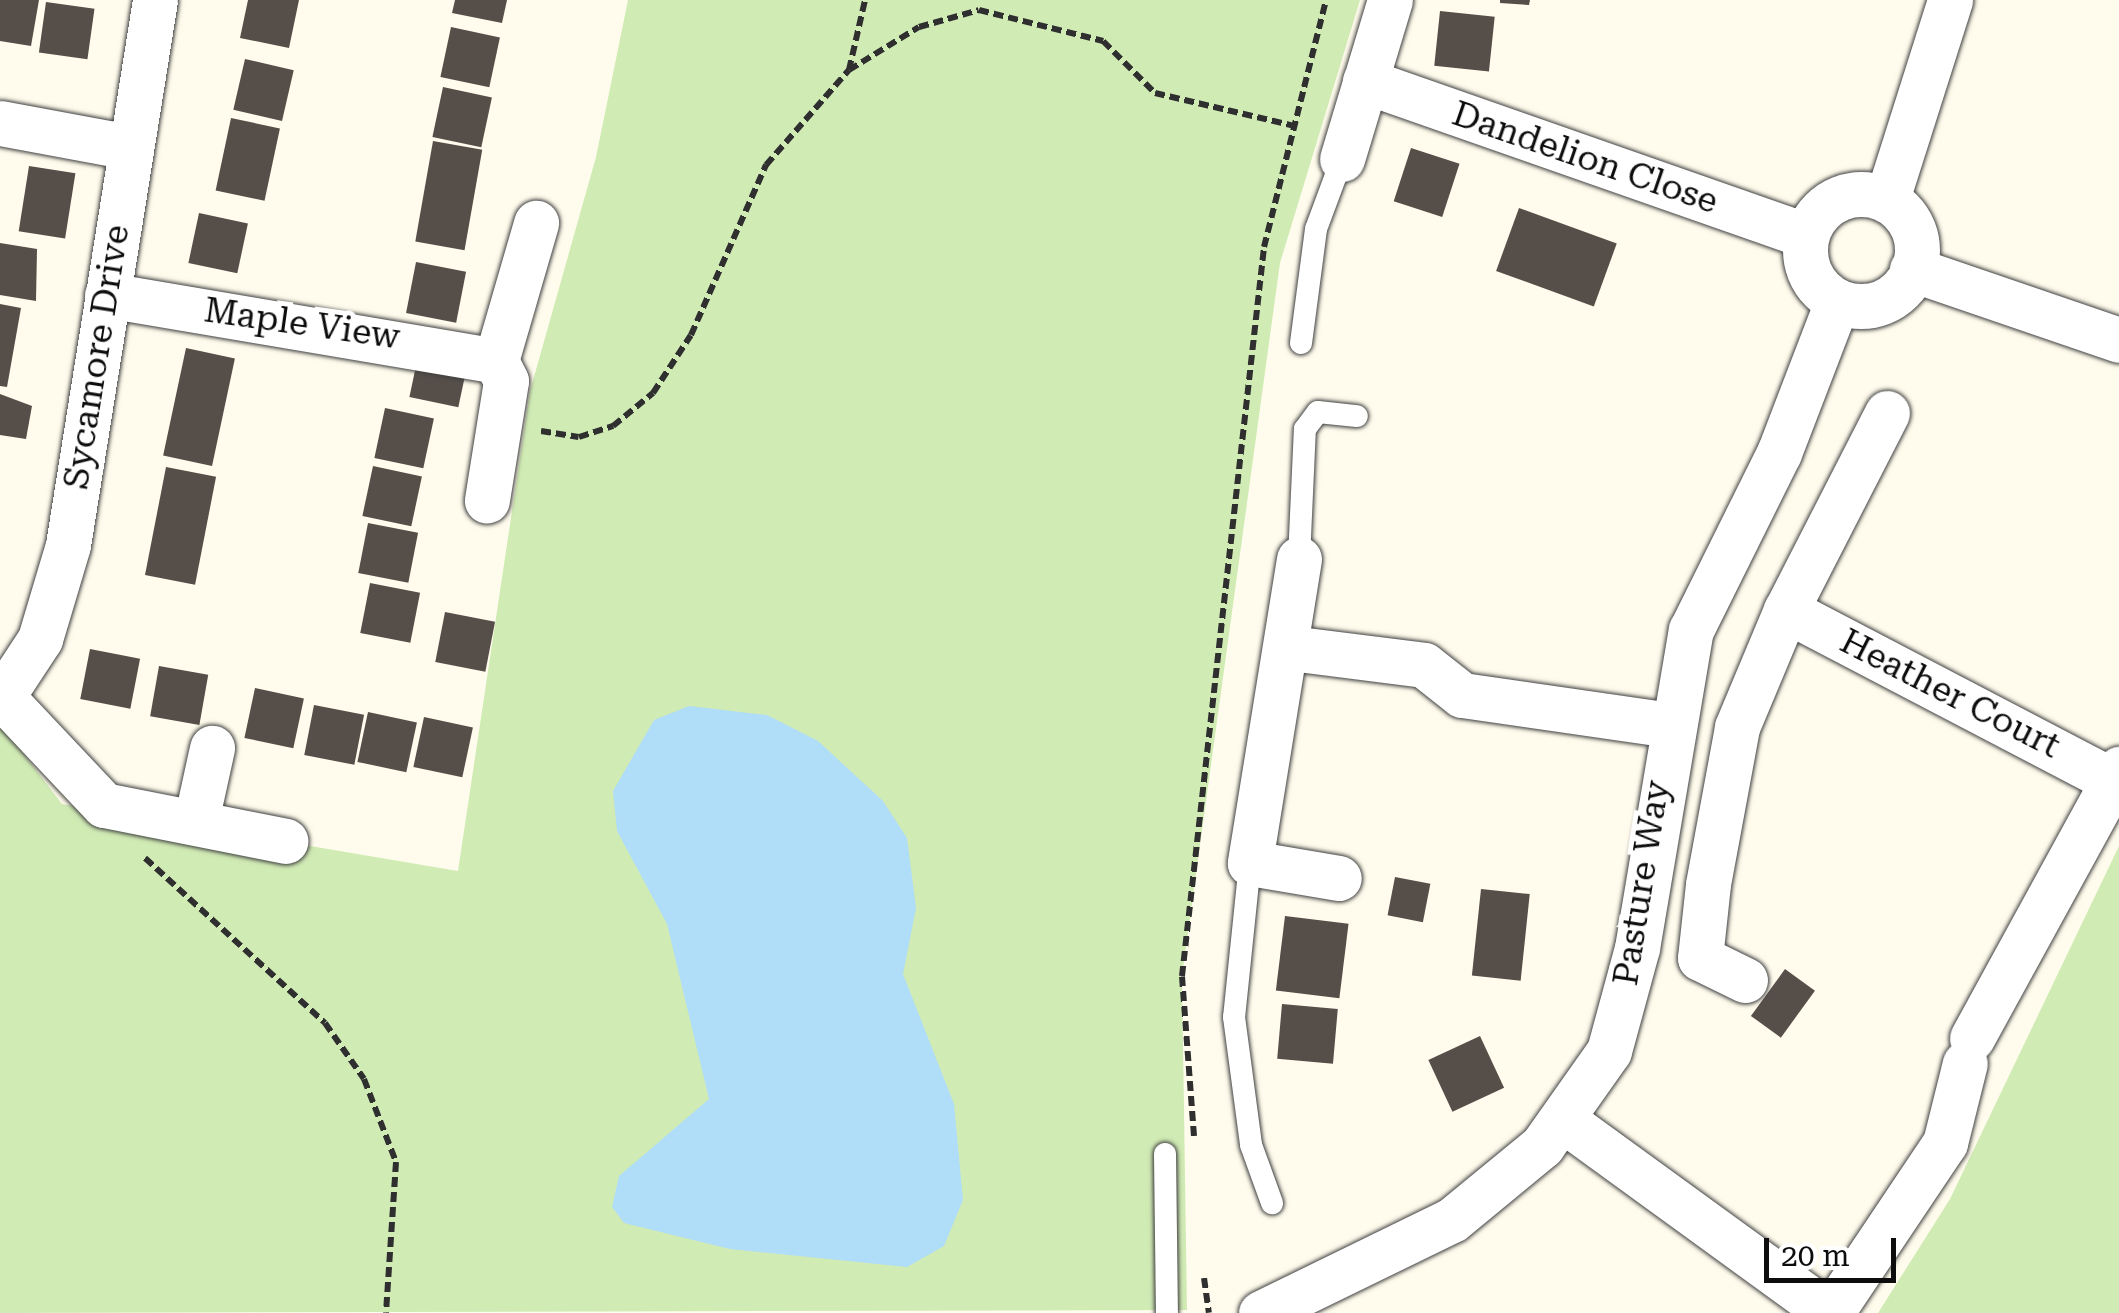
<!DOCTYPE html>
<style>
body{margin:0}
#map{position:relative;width:2119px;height:1313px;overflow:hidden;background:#fffced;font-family:"Roboto Serif",serif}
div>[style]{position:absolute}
.green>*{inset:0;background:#d1ebb5}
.water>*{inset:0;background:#b0ddf8}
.building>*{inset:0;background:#564e49;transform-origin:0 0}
.path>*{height:6px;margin-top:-3px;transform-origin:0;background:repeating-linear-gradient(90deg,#2f2f2f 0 10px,transparent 0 15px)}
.roads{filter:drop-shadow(0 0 2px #404040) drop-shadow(0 0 2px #404040)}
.lane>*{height:22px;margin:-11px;padding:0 11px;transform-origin:11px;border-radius:11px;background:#fff}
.street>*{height:45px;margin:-22.5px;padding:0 22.5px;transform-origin:22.5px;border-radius:22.5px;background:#fff}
.street>.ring{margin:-22.5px;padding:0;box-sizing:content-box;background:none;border:45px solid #fff;border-radius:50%}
span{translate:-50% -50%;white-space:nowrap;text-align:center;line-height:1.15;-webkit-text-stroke:10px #fff;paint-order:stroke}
.street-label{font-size:35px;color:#0d0d0d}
.scale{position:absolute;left:1764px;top:1238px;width:132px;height:45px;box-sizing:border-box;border:5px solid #0d0d0d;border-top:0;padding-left:12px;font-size:30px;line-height:35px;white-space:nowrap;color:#0d0d0d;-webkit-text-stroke:8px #fff;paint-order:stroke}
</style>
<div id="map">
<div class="green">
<i style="clip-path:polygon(628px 0,1360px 0,1280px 263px,1182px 976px,1187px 1310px,0 1313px,0 723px,62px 804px,458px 871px,530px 391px,596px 157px)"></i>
<i style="clip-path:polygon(2119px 846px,2119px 1313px,1878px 1313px,1950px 1199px)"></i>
</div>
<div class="water">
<i style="clip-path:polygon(689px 706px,767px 715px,818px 741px,883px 801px,907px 838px,916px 908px,903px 974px,954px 1104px,963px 1200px,944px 1246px,907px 1267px,730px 1249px,624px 1223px,612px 1207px,619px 1176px,709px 1099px,667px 924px,617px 831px,613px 791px,654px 720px)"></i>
</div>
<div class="building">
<i style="clip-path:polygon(0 0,39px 0,31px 46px,0 41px)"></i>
<i style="clip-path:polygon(248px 0,299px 0,289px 48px,240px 38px)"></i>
<i style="clip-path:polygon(455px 0,507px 0,502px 23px,452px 13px)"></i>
<i style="clip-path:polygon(1500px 0,1530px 0,1529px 5px,1500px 3px)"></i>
<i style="left:46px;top:2px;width:49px;height:51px;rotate:8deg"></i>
<i style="left:1440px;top:11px;width:55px;height:55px;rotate:6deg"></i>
<i style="left:451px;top:27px;width:50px;height:51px;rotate:12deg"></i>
<i style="left:245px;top:59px;width:50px;height:52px;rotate:13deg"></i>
<i style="left:443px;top:87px;width:50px;height:51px;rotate:12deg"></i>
<i style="left:231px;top:118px;width:50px;height:74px;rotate:12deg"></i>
<i style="left:433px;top:141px;width:50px;height:102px;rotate:10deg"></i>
<i style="left:1411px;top:148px;width:51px;height:56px;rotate:18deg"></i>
<i style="left:29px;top:166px;width:47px;height:66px;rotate:9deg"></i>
<i style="left:1519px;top:208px;width:104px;height:67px;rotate:20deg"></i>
<i style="left:199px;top:213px;width:50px;height:51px;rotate:12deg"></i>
<i style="clip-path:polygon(0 243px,37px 249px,36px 301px,0 295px)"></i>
<i style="left:416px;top:262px;width:51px;height:52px;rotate:11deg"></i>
<i style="clip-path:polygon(0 304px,21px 308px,7px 387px,0 386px)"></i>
<i style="left:420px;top:347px;width:50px;height:51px;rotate:12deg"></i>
<i style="left:186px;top:348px;width:50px;height:110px;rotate:12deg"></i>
<i style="clip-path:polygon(0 394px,32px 406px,26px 439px,0 435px)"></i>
<i style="left:385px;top:408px;width:50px;height:51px;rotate:12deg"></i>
<i style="left:373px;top:466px;width:50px;height:51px;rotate:12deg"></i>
<i style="left:166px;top:467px;width:51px;height:110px;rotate:11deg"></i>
<i style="left:368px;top:523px;width:51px;height:51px;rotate:11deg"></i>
<i style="left:370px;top:583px;width:51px;height:51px;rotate:11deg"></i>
<i style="left:445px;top:612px;width:51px;height:51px;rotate:11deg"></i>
<i style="left:90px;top:649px;width:51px;height:51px;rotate:11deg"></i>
<i style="left:159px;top:666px;width:50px;height:51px;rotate:10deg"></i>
<i style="left:255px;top:688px;width:50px;height:51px;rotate:12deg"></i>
<i style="left:314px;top:705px;width:51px;height:51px;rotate:11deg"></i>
<i style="left:368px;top:712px;width:50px;height:51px;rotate:12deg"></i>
<i style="left:424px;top:717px;width:50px;height:51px;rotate:12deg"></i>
<i style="left:1395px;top:877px;width:36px;height:39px;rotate:11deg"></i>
<i style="left:1481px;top:889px;width:49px;height:87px;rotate:6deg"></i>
<i style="left:1285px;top:916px;width:64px;height:75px;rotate:7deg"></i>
<i style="left:1785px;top:969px;width:37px;height:58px;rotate:36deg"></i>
<i style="left:1282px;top:1004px;width:56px;height:55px;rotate:5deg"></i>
<i style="left:1480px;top:1036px;width:57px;height:57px;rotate:65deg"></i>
</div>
<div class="path">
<i style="left:849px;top:70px;width:72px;rotate:-77.1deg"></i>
<i style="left:541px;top:431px;width:38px;rotate:9deg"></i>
<i style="left:579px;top:437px;width:36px;rotate:-18deg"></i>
<i style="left:613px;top:426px;width:52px;rotate:-39.5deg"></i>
<i style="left:653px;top:393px;width:69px;rotate:-56.8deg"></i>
<i style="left:691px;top:335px;width:186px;rotate:-66.2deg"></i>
<i style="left:766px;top:165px;width:126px;rotate:-48.9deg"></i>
<i style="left:849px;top:70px;width:82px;rotate:-31.6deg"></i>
<i style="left:919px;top:27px;width:62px;rotate:-15.8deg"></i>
<i style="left:979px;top:10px;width:128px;rotate:14deg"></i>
<i style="left:1103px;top:41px;width:74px;rotate:45deg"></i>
<i style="left:1155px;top:93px;width:144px;rotate:13.3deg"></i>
<i style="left:145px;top:858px;width:244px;rotate:42.5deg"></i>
<i style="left:325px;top:1023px;width:68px;rotate:55.1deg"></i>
<i style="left:364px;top:1079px;width:89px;rotate:68.9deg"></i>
<i style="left:396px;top:1162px;width:151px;rotate:93.8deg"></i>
<i style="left:1194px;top:1136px;width:160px;rotate:-94.3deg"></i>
<i style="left:1182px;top:976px;width:734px;rotate:-83.58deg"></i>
<i style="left:1264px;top:247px;width:255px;rotate:-75.9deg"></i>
<i style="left:1204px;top:1278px;width:35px;rotate:82deg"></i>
</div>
<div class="roads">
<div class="lane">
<i style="left:1301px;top:343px;width:115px;rotate:-82.5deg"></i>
<i style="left:1316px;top:229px;width:75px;rotate:-69.6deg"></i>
<i style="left:1299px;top:559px;width:130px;rotate:-87.4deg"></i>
<i style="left:1305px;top:429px;width:21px;rotate:-53deg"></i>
<i style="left:1318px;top:412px;width:39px;rotate:6deg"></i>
<i style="left:1250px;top:863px;width:155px;rotate:95.9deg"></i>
<i style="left:1234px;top:1017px;width:129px;rotate:82.4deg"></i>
<i style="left:1251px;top:1145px;width:62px;rotate:70.1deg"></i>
<i style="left:1165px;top:1154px;width:159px;rotate:89.3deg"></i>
</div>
<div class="street">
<i style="left:1365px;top:81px;width:466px;rotate:19.3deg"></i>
<i style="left:0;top:123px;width:132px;rotate:10.5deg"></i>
<i style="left:1342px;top:159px;width:166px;rotate:-73.2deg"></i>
<i class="ring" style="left:1805px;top:194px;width:67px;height:67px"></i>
<i style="left:1887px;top:199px;width:209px;rotate:-72.4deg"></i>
<i style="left:1912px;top:269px;width:219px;rotate:18.9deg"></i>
<i style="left:107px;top:295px;width:395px;rotate:9.6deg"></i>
<i style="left:496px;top:361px;width:22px;rotate:63deg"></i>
<i style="left:506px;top:381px;width:121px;rotate:99.1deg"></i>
<i style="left:496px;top:361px;width:144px;rotate:-73.8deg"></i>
<i style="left:1887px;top:413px;width:221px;rotate:117.1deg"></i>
<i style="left:1786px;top:610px;width:369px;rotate:27.6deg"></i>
<i style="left:1299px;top:559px;width:308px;rotate:99.2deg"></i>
<i style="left:1250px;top:863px;width:90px;rotate:9.6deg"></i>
<i style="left:1290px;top:648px;width:135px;rotate:7.2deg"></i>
<i style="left:1424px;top:665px;width:48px;rotate:38.3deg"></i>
<i style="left:1462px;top:695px;width:209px;rotate:8.2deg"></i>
<i style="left:3px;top:698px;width:147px;rotate:46.7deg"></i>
<i style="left:104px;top:805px;width:185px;rotate:11.2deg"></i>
<i style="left:0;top:700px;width:73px;rotate:-56.7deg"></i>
<i style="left:40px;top:639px;width:98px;rotate:-73.4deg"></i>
<i style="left:68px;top:545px;width:552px;rotate:-80.93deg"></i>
<i style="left:196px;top:821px;width:75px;rotate:-77.6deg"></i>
<i style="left:1745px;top:980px;width:50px;rotate:-153.9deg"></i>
<i style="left:1700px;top:958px;width:74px;rotate:-83.8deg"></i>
<i style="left:1708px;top:884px;width:160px;rotate:-79.5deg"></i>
<i style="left:1737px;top:727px;width:127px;rotate:-67.3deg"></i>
<i style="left:1972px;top:1038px;width:307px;rotate:-61.3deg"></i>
<i style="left:1562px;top:1119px;width:330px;rotate:36deg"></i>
<i style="left:1261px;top:1313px;width:212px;rotate:-26deg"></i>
<i style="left:1452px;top:1220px;width:117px;rotate:-39.4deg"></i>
<i style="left:1542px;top:1146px;width:116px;rotate:-54.8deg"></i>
<i style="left:1609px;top:1051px;width:107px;rotate:-74.8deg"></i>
<i style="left:1637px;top:948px;width:323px;rotate:-80.4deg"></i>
<i style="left:1691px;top:630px;width:198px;rotate:-63.6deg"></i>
<i style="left:1779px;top:453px;width:162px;rotate:-69deg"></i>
<i style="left:1831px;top:1313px;width:205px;rotate:-56.2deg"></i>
<i style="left:1945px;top:1143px;width:82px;rotate:-76deg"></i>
</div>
</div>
<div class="street-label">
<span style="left:1585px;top:158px;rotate:19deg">Dandelion Close</span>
<span style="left:302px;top:324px;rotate:8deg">Maple View</span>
<span style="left:97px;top:357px;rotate:-81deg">Sycamore Drive</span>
<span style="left:1950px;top:694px;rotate:27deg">Heather Court</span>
<span style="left:1642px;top:883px;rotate:-81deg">Pasture Way</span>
</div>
<div class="scale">20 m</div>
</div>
